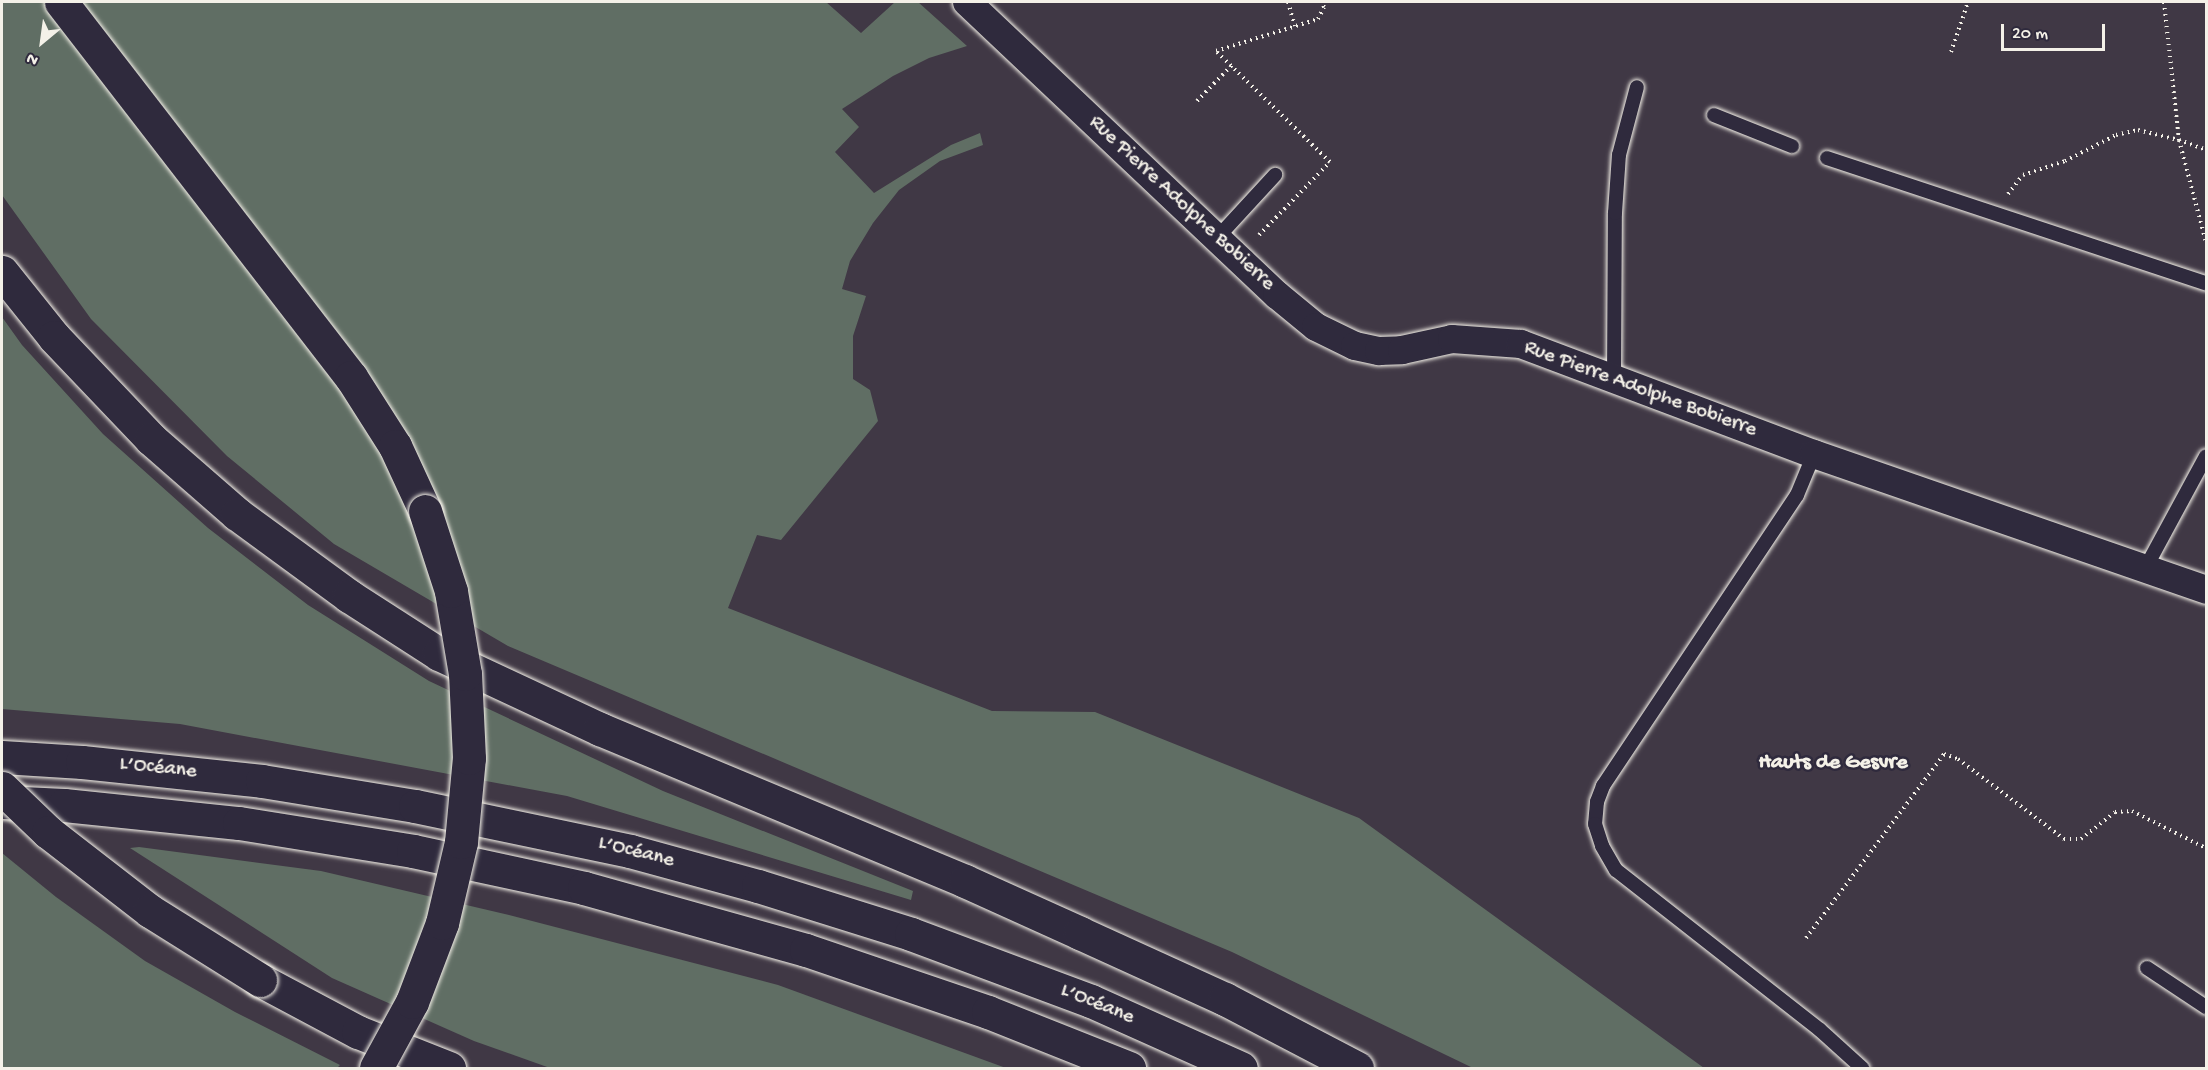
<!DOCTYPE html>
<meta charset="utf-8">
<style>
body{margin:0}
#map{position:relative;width:2208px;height:1070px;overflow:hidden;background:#403845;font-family:"Gochi Hand",sans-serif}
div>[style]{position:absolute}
.green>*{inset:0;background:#606e64}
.path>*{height:4px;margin-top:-2px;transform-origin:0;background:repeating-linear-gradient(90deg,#f4f1e8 0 1.5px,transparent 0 6px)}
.roads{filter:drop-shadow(0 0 2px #f4f1e8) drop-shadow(0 0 2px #f4f1e8)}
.service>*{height:14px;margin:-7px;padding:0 7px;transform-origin:7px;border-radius:7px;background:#2f2a3d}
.minor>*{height:28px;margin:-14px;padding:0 14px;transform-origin:14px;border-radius:14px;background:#2f2a3d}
.motorway>*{height:33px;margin:-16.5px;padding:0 16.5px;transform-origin:16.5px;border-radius:16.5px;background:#2f2a3d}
.bridges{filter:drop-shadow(0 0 2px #f4f1e8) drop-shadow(0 0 2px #f4f1e8)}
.motorway-bridge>*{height:33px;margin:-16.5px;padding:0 16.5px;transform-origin:16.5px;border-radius:16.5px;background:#2f2a3d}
span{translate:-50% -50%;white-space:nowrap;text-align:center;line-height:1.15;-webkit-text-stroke:5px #2f2a3d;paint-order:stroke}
.street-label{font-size:21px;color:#f4f1e8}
.neighbourhood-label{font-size:22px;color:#f4f1e8;font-weight:700}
.frame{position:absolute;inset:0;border:3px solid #f4f1e8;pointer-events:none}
.north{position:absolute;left:12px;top:12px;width:60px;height:60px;-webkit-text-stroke:4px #2f2a3d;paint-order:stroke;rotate:209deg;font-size:16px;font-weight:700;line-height:24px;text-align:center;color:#f4f1e8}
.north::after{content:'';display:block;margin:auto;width:21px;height:27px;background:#f4f1e8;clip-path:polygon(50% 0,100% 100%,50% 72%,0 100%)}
.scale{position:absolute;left:2001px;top:24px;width:104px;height:27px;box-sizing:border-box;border:3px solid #f4f1e8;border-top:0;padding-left:8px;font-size:18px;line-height:21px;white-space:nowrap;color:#f4f1e8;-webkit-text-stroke:4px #2f2a3d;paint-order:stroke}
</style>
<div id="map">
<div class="green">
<i style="clip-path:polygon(2px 2px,826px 2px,861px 33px,895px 2px,918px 2px,967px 46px,929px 58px,893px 76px,842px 109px,859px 127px,835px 152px,874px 193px,951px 145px,980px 133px,983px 145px,940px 161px,899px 190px,873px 223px,850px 261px,842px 289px,866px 296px,853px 336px,853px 379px,870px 390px,878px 421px,781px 540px,757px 535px,728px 608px,992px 711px,1095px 712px,1359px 818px,1704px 1068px,1473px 1068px,1232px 952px,508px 646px,334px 544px,227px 456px,91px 319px,2px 195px)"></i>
<i style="clip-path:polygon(2px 317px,22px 345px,103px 434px,208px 528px,308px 605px,429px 681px,663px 791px,913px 891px,911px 900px,567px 796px,180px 724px,2px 709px)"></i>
<i style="clip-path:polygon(139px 847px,321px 871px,509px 915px,778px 985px,1006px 1068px,550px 1068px,474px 1041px,332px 978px,130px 848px)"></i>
<i style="clip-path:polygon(2px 853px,56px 897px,145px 961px,235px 1012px,340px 1065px,337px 1068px,2px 1068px)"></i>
</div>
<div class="path">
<i style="left:1288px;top:2px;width:25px;rotate:74deg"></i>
<i style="left:2164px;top:2px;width:139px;rotate:83.8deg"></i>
<i style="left:2179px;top:140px;width:106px;rotate:75.2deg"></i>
<i style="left:1951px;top:52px;width:53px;rotate:-71.2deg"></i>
<i style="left:1197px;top:101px;width:50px;rotate:-45.8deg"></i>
<i style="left:2008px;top:194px;width:24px;rotate:-52deg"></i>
<i style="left:2023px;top:175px;width:44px;rotate:-18.4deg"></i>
<i style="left:2065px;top:161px;width:57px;rotate:-27deg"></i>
<i style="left:2116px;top:135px;width:23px;rotate:-13deg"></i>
<i style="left:2138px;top:130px;width:42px;rotate:13.7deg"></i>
<i style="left:2179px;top:140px;width:29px;rotate:20deg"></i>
<i style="left:1259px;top:235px;width:102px;rotate:-45.8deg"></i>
<i style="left:1330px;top:162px;width:159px;rotate:-135.8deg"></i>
<i style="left:1216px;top:51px;width:107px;rotate:-17.4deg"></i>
<i style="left:1318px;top:19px;width:13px;rotate:-63deg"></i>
<i style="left:1324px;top:7px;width:5px;rotate:-112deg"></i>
<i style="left:1806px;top:938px;width:230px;rotate:-53.1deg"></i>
<i style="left:1944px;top:754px;width:15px;rotate:20deg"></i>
<i style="left:1958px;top:759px;width:133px;rotate:37deg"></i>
<i style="left:2064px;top:839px;width:17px"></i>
<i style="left:2081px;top:839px;width:43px;rotate:-38.5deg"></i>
<i style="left:2115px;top:812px;width:17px;rotate:-3deg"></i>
<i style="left:2132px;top:811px;width:83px;rotate:26.6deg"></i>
</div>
<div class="roads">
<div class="service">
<i style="left:1714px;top:115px;width:84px;rotate:21.7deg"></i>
<i style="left:1827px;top:158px;width:399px;rotate:18.3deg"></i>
<i style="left:1217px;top:238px;width:86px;rotate:-47.4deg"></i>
<i style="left:1614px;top:381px;width:168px;rotate:-89.7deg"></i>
<i style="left:1615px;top:213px;width:58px;rotate:-86.1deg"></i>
<i style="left:1619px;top:155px;width:70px;rotate:-75.2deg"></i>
<i style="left:1814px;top:454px;width:44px;rotate:112.5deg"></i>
<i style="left:1797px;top:495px;width:350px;rotate:123.7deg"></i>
<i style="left:1603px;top:786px;width:17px;rotate:111deg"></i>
<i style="left:1597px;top:802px;width:22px;rotate:95deg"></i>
<i style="left:1595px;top:824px;width:23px;rotate:72deg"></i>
<i style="left:1602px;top:846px;width:28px;rotate:60deg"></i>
<i style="left:1616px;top:870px;width:259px;rotate:38.1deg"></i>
<i style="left:1820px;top:1030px;width:57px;rotate:42.1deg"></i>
<i style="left:2145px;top:569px;width:128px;rotate:-61.6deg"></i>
<i style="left:2147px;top:968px;width:71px;rotate:33.5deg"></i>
</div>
<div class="minor">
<i style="left:967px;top:2px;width:427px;rotate:43.4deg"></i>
<i style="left:1277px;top:295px;width:50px;rotate:39.4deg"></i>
<i style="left:1316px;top:327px;width:43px;rotate:26deg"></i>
<i style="left:1355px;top:346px;width:25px;rotate:12deg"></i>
<i style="left:1379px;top:351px;width:23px;rotate:-2deg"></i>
<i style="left:1402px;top:350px;width:51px;rotate:-12.4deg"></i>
<i style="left:1452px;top:339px;width:69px;rotate:4.1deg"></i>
<i style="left:1521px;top:344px;width:313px;rotate:20.6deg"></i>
<i style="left:1814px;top:454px;width:415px;rotate:19.1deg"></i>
</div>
<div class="motorway">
<i style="left:61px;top:2px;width:474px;rotate:52.3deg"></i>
<i style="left:351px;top:377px;width:82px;rotate:57.5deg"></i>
<i style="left:395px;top:446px;width:72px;rotate:65.2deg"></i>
<i style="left:2px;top:272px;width:83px;rotate:51.3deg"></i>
<i style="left:54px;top:337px;width:141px;rotate:46.4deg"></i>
<i style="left:151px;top:439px;width:114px;rotate:41.1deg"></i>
<i style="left:237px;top:514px;width:139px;rotate:36.2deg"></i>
<i style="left:349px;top:596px;width:107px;rotate:32.8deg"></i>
<i style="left:439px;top:654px;width:178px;rotate:25deg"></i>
<i style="left:600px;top:729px;width:395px;rotate:22.6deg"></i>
<i style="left:965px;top:881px;width:126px;rotate:24.3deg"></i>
<i style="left:1080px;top:933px;width:159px;rotate:24.5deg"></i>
<i style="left:1225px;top:999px;width:149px;rotate:27.6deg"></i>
<i style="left:2px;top:757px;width:80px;rotate:3.6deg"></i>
<i style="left:82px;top:762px;width:181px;rotate:6deg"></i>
<i style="left:262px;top:781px;width:155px;rotate:9.3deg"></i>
<i style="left:415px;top:806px;width:220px;rotate:11.8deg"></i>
<i style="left:630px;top:851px;width:133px;rotate:15.3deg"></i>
<i style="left:758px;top:886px;width:160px;rotate:17.4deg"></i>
<i style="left:911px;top:934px;width:192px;rotate:20.4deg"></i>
<i style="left:1091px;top:1001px;width:164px;rotate:24.1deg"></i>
<i style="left:2px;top:802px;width:62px;rotate:2.8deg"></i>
<i style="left:64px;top:805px;width:176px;rotate:5.9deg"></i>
<i style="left:239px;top:823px;width:176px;rotate:9.1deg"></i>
<i style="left:413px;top:851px;width:175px;rotate:12.2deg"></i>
<i style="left:584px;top:888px;width:230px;rotate:15.6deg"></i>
<i style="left:806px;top:950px;width:192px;rotate:18.8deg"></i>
<i style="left:988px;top:1012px;width:152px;rotate:21.7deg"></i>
<i style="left:260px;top:980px;width:111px;rotate:28deg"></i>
<i style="left:358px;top:1032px;width:98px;rotate:21.6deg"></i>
</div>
</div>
<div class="bridges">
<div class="motorway-bridge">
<i style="left:2px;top:788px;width:64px;rotate:43.7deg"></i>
<i style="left:48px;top:832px;width:129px;rotate:37.8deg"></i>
<i style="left:150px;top:911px;width:130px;rotate:32.1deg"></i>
<i style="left:376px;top:1068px;width:75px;rotate:-61.4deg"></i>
<i style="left:412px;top:1002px;width:85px;rotate:-69.2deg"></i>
<i style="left:442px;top:923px;width:83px;rotate:-76.8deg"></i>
<i style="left:461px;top:842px;width:84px;rotate:-84.6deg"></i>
<i style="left:469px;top:758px;width:84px;rotate:-92.7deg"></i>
<i style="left:465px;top:674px;width:84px;rotate:-99.6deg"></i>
<i style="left:451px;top:591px;width:84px;rotate:-108deg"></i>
</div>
</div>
<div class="street-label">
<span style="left:1181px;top:204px;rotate:43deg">Rue Pierre Adolphe Bobierre</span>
<span style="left:1640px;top:390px;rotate:20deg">Rue Pierre Adolphe Bobierre</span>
<span style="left:158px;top:769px;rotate:6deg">L’Océane</span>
<span style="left:636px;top:853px;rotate:14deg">L’Océane</span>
<span style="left:1097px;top:1005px;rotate:22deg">L’Océane</span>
</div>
<div class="neighbourhood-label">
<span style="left:1833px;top:764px">Hauts de Gesvre</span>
</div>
<div class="frame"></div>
<div class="north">N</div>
<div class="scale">20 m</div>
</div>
